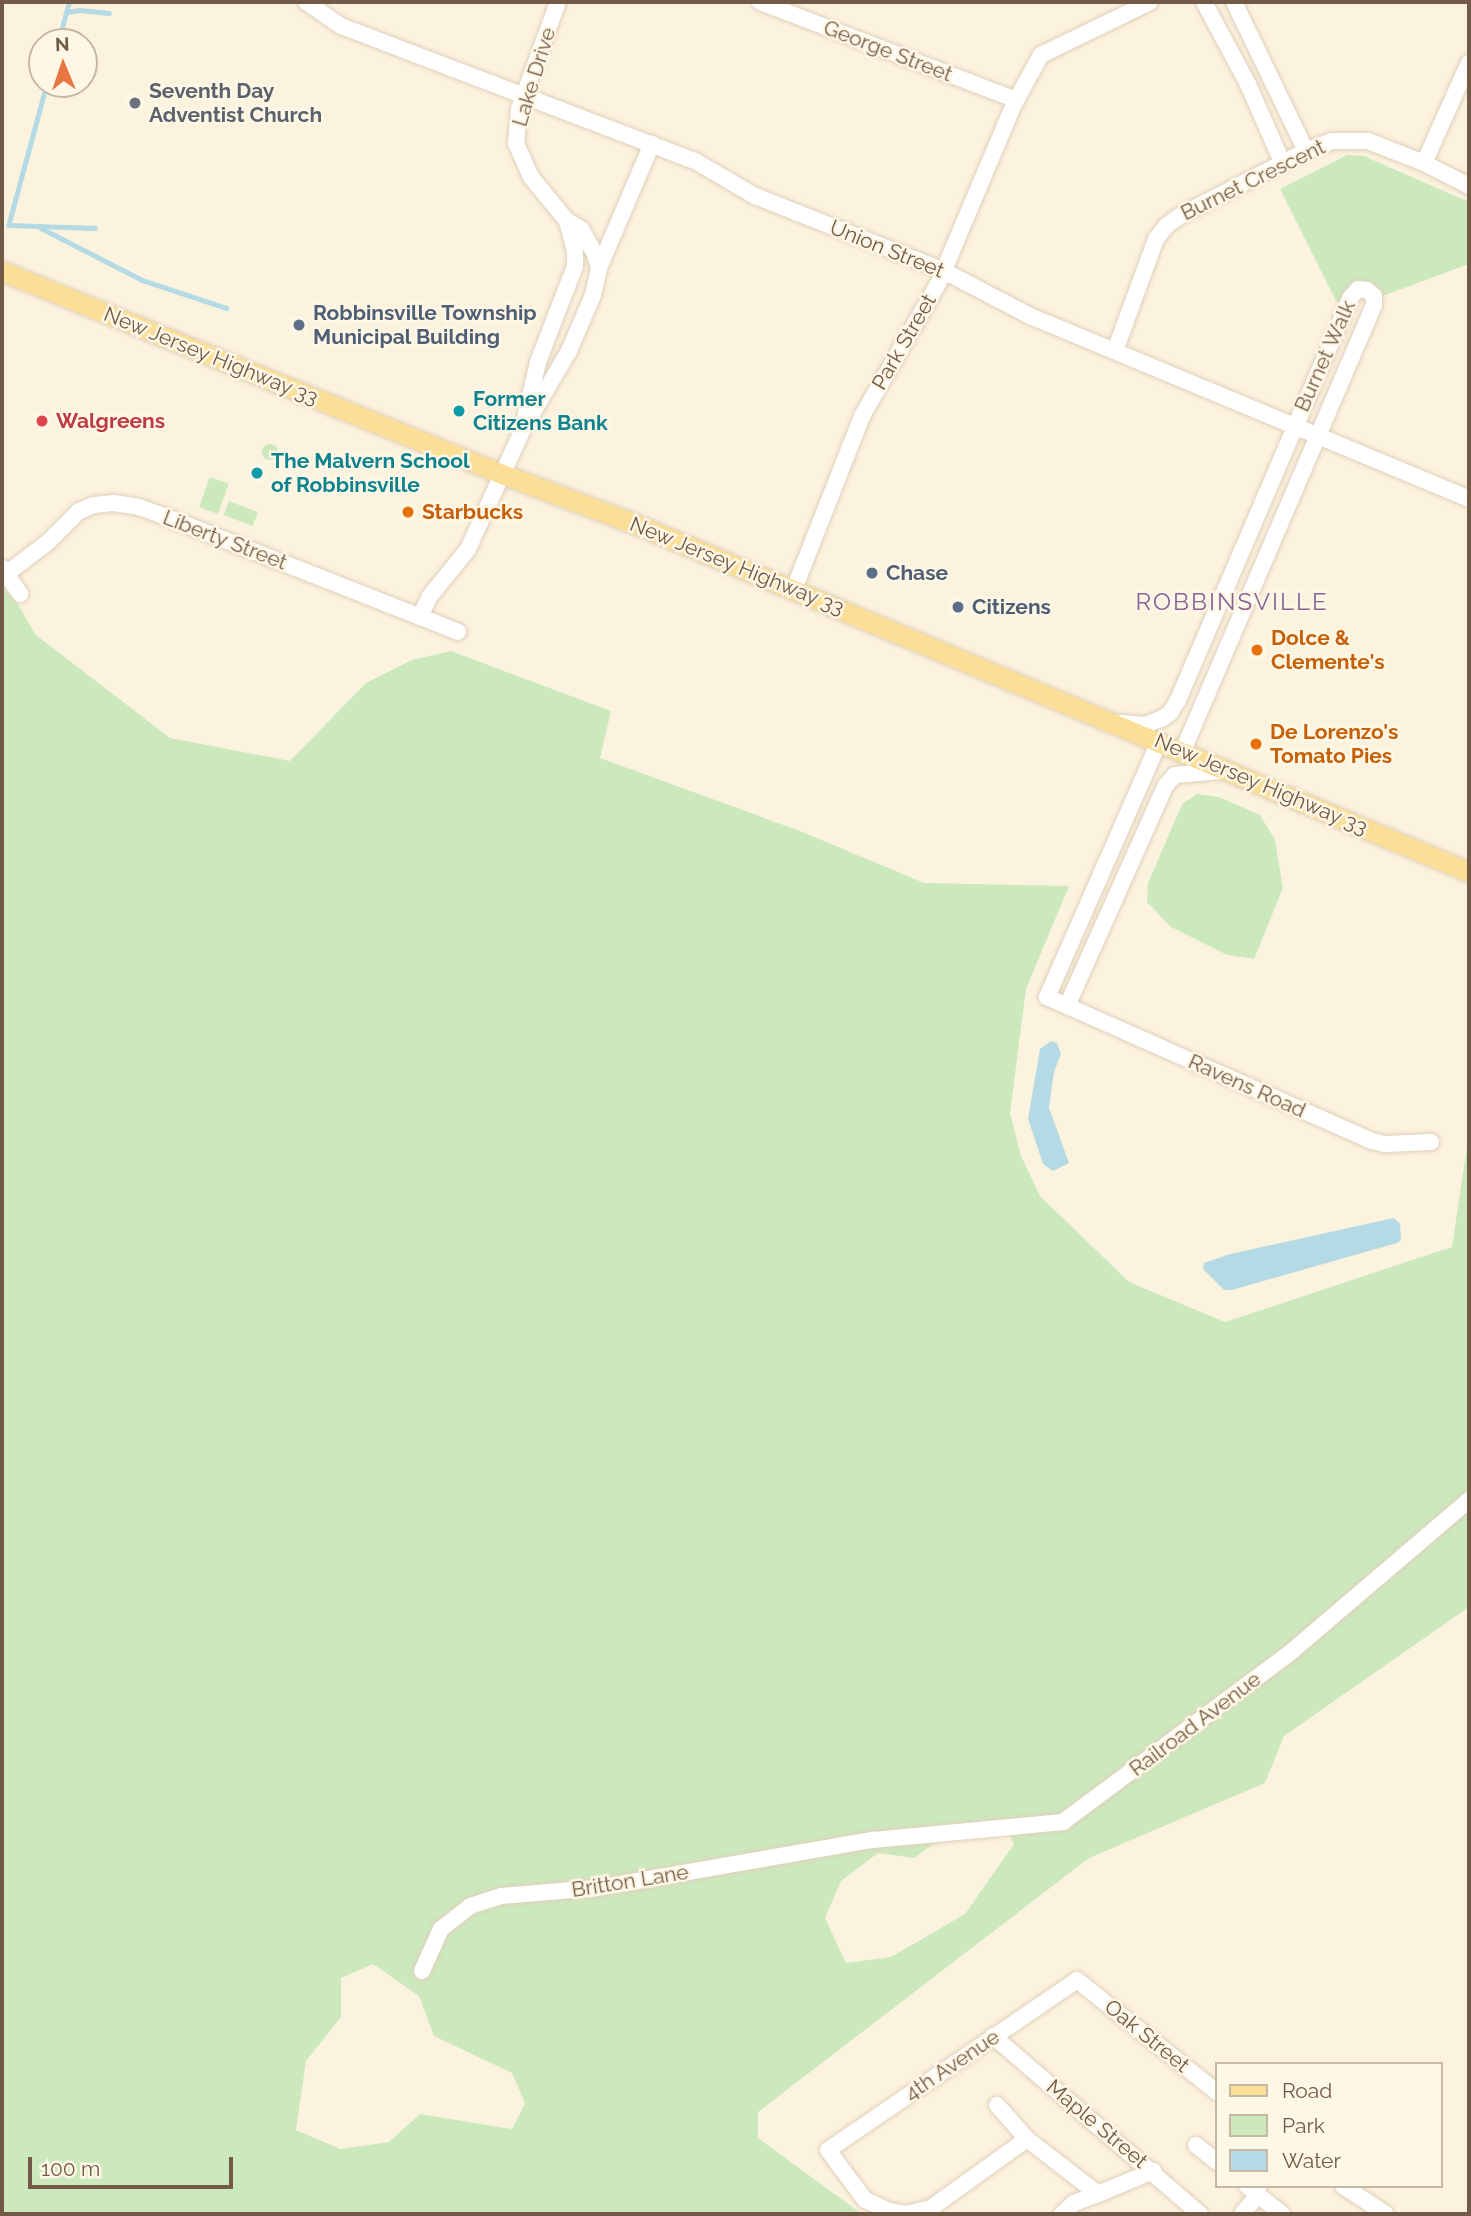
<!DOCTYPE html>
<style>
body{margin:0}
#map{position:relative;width:1471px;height:2216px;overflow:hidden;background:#fcf3df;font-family:Raleway,sans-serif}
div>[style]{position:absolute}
.green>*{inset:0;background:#cce9be;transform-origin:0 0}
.round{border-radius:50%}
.water>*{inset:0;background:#b4dae5}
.stream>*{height:4.5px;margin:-2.25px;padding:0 2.25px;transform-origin:2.25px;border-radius:2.25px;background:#b4dae5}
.roads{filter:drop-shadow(0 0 2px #e0d0bb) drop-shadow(0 0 2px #e0d0bb)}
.minor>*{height:16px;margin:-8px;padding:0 8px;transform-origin:8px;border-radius:8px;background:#fff}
.major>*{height:19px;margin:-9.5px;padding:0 9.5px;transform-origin:9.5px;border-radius:9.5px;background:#fcdf96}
.dots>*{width:19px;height:19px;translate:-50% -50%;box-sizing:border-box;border:4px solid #fff7e5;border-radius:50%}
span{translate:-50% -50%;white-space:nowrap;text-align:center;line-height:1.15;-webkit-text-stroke:5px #fff7e5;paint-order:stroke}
.street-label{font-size:21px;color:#735a47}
.worship-label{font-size:21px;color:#5b616d;font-weight:700}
.left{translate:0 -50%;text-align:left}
.service-label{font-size:21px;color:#4e5e75;font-weight:700}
.culture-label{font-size:21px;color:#0d838f;font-weight:700}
.health-label{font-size:21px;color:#be3a42;font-weight:700}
.food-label{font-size:21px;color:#c56008;font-weight:700}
.quarter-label{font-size:24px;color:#896296;letter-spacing:2px}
.frame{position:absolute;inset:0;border:4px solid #735a47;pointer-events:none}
.legend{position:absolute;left:1215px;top:2062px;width:228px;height:126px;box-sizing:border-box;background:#fff7e5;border:2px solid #c7b8a6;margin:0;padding:9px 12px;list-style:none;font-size:21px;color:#735a47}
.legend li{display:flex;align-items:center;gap:14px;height:35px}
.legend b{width:35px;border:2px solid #c7b8a6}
.north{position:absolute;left:28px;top:28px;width:70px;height:70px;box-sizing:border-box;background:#fff7e5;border:2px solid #c7b8a6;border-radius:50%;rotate:358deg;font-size:19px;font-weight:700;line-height:28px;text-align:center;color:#735a47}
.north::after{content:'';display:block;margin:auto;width:24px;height:32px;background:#e97542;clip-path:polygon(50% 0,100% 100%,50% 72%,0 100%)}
.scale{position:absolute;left:28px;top:2157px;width:205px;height:32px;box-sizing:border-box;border:4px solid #735a47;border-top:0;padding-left:9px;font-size:21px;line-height:24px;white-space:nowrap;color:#735a47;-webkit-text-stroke:5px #fff7e5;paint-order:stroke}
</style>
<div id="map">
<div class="green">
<i style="clip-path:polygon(1347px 155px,1364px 156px,1469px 202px,1469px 264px,1380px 297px,1367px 290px,1343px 315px,1280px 189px)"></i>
<i class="round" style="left:262px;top:444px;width:16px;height:16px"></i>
<i style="left:210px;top:477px;width:20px;height:32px;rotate:20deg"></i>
<i style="left:229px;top:501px;width:31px;height:15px;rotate:21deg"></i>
<i style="clip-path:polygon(evenodd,2px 587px,16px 601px,36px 635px,170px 738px,290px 761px,366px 683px,412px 660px,451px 651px,611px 711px,600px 758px,800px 831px,924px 883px,1069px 886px,1026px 989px,1010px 1113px,1021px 1156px,1040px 1196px,1129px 1282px,1225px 1322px,1452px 1247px,1469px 1133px,1469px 1607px,1284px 1736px,1265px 1783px,1089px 1858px,758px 2112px,758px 2138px,862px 2214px,2px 2214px,2px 587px,1003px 1820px,1014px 1844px,965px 1914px,891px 1957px,846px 1963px,825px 1918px,841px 1881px,878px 1853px,914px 1858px,961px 1824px,1003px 1820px,2px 587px,373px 1964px,419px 1996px,434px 2036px,512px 2073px,525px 2103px,512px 2129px,420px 2114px,389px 2142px,340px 2149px,296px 2130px,306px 2061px,341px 2017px,341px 1978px,373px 1964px)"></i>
<i style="clip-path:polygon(1197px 794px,1219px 797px,1260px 815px,1275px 840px,1283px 888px,1254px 959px,1227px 955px,1171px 927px,1147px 902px,1148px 883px,1182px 804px)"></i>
</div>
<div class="water">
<i style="clip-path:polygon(1051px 1041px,1057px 1043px,1061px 1054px,1054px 1072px,1049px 1108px,1069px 1163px,1053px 1171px,1043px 1164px,1028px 1119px,1040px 1049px)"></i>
<i style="clip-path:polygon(1394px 1218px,1400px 1224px,1401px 1240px,1397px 1243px,1232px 1290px,1224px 1290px,1203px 1269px,1204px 1263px,1230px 1254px)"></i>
</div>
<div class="stream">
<i style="left:66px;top:12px;width:14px;rotate:-8deg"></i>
<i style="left:80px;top:10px;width:29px;rotate:6deg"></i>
<i style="left:58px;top:42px;width:41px;rotate:-74.6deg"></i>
<i style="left:47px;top:84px;width:146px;rotate:105.1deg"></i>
<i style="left:9px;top:225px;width:86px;rotate:2deg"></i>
<i style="left:41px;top:228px;width:114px;rotate:27.2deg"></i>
<i style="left:142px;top:280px;width:89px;rotate:18.4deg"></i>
</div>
<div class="roads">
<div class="minor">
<i style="left:306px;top:2px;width:42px;rotate:34.4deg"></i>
<i style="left:341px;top:26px;width:379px;rotate:20.9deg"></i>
<i style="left:695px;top:161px;width:69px;rotate:30.3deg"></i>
<i style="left:755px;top:196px;width:203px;rotate:21.6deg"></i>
<i style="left:944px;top:271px;width:97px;rotate:27.6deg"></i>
<i style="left:1030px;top:316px;width:476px;rotate:22.6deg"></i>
<i style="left:760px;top:2px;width:274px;rotate:20.9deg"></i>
<i style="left:1204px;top:2px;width:93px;rotate:61.8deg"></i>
<i style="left:1248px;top:84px;width:85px;rotate:66.4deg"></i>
<i style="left:1234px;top:2px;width:165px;rotate:64.2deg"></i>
<i style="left:1424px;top:163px;width:110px;rotate:-65.8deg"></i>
<i style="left:599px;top:268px;width:135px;rotate:-66.9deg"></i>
<i style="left:1115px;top:351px;width:119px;rotate:-69.9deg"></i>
<i style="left:1156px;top:239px;width:16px;rotate:-52deg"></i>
<i style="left:1166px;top:226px;width:19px;rotate:-36deg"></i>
<i style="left:1181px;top:215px;width:140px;rotate:-27.1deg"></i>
<i style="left:1306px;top:151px;width:28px;rotate:-21deg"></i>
<i style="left:1332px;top:141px;width:36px"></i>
<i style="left:1368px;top:141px;width:60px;rotate:21.4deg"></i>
<i style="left:1424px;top:163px;width:51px;rotate:27.1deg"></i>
<i style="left:522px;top:431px;width:71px;rotate:-76.9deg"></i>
<i style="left:538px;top:362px;width:103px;rotate:-68.9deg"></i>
<i style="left:575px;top:266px;width:15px;rotate:-90deg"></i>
<i style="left:575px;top:251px;width:31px;rotate:-105deg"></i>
<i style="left:567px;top:221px;width:57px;rotate:-129.3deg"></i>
<i style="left:531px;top:177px;width:36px;rotate:-114deg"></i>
<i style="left:516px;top:144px;width:35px;rotate:-85deg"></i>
<i style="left:519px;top:109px;width:114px;rotate:-70deg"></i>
<i style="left:2px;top:568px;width:32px;rotate:55deg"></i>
<i style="left:6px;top:574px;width:51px;rotate:-37.1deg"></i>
<i style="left:47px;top:543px;width:45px;rotate:-45deg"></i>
<i style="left:79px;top:511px;width:16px;rotate:-22deg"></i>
<i style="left:94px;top:505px;width:20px;rotate:-6deg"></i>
<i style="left:114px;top:503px;width:25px;rotate:9deg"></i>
<i style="left:139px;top:507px;width:27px;rotate:20deg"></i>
<i style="left:164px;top:516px;width:316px;rotate:21.5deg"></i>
<i style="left:794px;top:589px;width:186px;rotate:-68.5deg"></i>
<i style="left:862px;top:416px;width:152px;rotate:-60.1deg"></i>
<i style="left:938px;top:284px;width:195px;rotate:-67.1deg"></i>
<i style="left:1014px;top:104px;width:56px;rotate:-61.1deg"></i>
<i style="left:1041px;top:55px;width:121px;rotate:-25.9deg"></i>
<i style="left:420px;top:617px;width:23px;rotate:-65deg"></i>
<i style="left:430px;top:596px;width:60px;rotate:-51deg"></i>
<i style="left:468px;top:549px;width:130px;rotate:-65.4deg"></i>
<i style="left:522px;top:431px;width:93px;rotate:-59.6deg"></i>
<i style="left:569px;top:351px;width:61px;rotate:-66.8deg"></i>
<i style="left:593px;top:295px;width:28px;rotate:-77deg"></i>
<i style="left:599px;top:268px;width:15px;rotate:-106deg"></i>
<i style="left:595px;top:254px;width:29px;rotate:-119deg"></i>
<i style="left:581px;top:229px;width:16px;rotate:-150deg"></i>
<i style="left:1121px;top:723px;width:24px;rotate:5deg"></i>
<i style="left:1145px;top:725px;width:17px;rotate:-21deg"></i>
<i style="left:1161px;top:719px;width:11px;rotate:-34deg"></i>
<i style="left:1170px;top:713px;width:15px;rotate:-58deg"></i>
<i style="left:1178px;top:700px;width:437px;rotate:-66.8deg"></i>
<i style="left:1350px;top:298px;width:12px;rotate:-48deg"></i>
<i style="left:1358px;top:289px;width:9px;rotate:6deg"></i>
<i style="left:1367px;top:290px;width:9px;rotate:41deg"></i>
<i style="left:1374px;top:296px;width:9px;rotate:90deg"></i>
<i style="left:1374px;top:305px;width:486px;rotate:113.2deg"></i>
<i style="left:1159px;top:742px;width:279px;rotate:113.7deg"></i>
<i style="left:1047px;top:997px;width:355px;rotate:23.9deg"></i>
<i style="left:1372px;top:1141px;width:13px;rotate:13deg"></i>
<i style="left:1385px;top:1144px;width:46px;rotate:-2.5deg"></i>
<i style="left:1067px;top:1006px;width:242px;rotate:-65.9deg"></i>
<i style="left:1166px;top:785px;width:13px;rotate:-48deg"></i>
<i style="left:1175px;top:775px;width:46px;rotate:-5deg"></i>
<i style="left:422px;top:1971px;width:46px;rotate:-65.7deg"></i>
<i style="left:441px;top:1929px;width:37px;rotate:-38deg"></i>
<i style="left:470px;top:1906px;width:33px;rotate:-18deg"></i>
<i style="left:501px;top:1896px;width:96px;rotate:-4.8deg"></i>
<i style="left:597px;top:1888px;width:280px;rotate:-9.9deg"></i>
<i style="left:873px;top:1840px;width:191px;rotate:-5.4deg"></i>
<i style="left:1063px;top:1822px;width:284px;rotate:-36.7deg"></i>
<i style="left:1291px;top:1652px;width:234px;rotate:-40.5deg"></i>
<i style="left:993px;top:2036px;width:273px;rotate:40.7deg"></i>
<i style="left:997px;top:2105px;width:45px;rotate:48.6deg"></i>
<i style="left:1027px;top:2139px;width:90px;rotate:37.8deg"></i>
<i style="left:1098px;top:2194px;width:60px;rotate:-22.7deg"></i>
<i style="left:1027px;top:2139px;width:118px;rotate:144.3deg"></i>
<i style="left:931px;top:2208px;width:25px;rotate:166deg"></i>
<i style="left:907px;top:2214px;width:18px;rotate:-171deg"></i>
<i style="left:889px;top:2211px;width:26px;rotate:-155deg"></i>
<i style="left:865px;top:2200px;width:62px;rotate:-126.5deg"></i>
<i style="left:828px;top:2150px;width:301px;rotate:-34.3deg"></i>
<i style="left:1077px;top:1980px;width:179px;rotate:38.7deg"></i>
<i style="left:1196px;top:2145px;width:27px;rotate:39deg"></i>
<i style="left:1247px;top:2186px;width:45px;rotate:38.7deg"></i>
<i style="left:1343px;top:2186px;width:51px;rotate:33.1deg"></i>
<i style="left:1062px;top:2214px;width:16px;rotate:-43deg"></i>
<i style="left:1074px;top:2203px;width:26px;rotate:-21deg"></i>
<i style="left:1242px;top:2214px;width:25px;rotate:-50deg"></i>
<i style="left:1258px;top:2195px;width:9px;rotate:-90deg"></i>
</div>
<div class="major">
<i style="left:2px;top:271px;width:540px;rotate:22.1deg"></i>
<i style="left:502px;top:474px;width:134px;rotate:20.5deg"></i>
<i style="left:628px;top:521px;width:911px;rotate:22.65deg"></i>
</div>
</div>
<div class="dots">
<i style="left:135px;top:103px;background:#6b7280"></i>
<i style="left:299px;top:325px;background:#5c6f8a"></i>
<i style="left:459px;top:411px;background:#0f9aa8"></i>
<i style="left:42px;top:421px;background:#e0444e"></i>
<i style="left:257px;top:473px;background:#0f9aa8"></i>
<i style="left:408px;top:512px;background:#e8710a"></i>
<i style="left:872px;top:573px;background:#5c6f8a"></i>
<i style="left:958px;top:607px;background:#5c6f8a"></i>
<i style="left:1257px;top:650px;background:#e8710a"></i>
<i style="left:1256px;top:744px;background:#e8710a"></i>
</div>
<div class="street-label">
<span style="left:888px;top:51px;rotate:21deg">George Street</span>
<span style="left:534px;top:77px;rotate:-73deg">Lake Drive</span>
<span style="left:1253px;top:180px;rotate:-26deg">Burnet Crescent</span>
<span style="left:887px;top:249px;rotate:22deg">Union Street</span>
<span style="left:904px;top:342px;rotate:-60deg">Park Street</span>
<span style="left:211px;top:356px;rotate:22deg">New Jersey Highway 33</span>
<span style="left:1325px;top:356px;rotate:-66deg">Burnet Walk</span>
<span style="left:225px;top:540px;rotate:21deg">Liberty Street</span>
<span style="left:737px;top:566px;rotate:22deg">New Jersey Highway 33</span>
<span style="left:1261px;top:784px;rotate:23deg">New Jersey Highway 33</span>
<span style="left:1247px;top:1086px;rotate:24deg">Ravens Road</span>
<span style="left:1195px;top:1724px;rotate:-37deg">Railroad Avenue</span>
<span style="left:630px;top:1881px;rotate:-9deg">Britton Lane</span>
<span style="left:1147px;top:2036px;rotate:39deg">Oak Street</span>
<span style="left:952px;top:2065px;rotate:-34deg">4th Avenue</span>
<span style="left:1097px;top:2124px;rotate:40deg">Maple Street</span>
</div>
<div class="worship-label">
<span class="left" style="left:149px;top:103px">Seventh Day<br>Adventist Church</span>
</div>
<div class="service-label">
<span class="left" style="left:313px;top:325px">Robbinsville Township<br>Municipal Building</span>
<span class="left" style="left:886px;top:573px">Chase</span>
<span class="left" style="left:972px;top:607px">Citizens</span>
</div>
<div class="culture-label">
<span class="left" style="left:473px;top:411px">Former<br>Citizens Bank</span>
<span class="left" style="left:271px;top:473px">The Malvern School<br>of Robbinsville</span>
</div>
<div class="health-label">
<span class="left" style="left:56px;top:421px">Walgreens</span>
</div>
<div class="food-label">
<span class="left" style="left:422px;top:512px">Starbucks</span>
<span class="left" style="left:1271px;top:650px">Dolce &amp;<br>Clemente's</span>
<span class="left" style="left:1270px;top:744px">De Lorenzo's<br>Tomato Pies</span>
</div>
<div class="quarter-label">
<span style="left:1232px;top:602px">ROBBINSVILLE</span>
</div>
<div class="frame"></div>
<ul class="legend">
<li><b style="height:9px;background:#fcdf96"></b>Road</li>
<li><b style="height:19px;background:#cce9be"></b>Park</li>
<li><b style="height:19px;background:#b4dae5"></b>Water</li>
</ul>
<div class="north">N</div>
<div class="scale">100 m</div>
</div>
